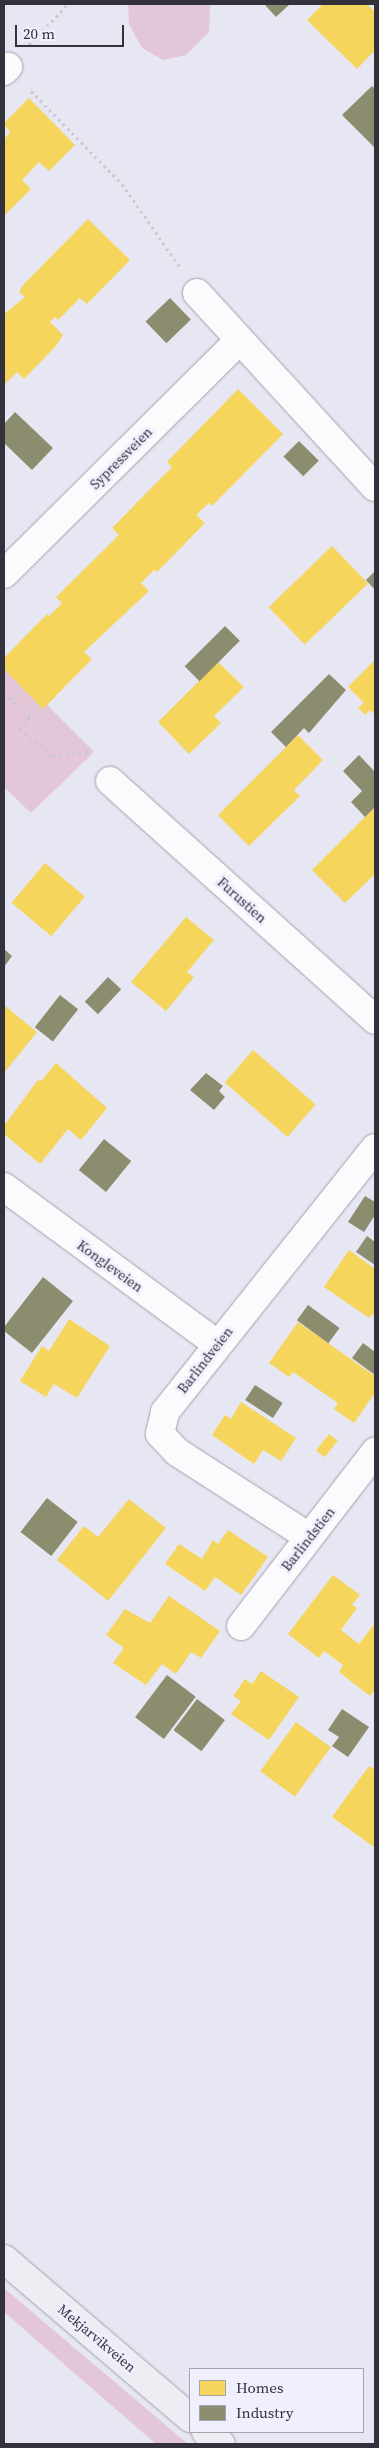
<!DOCTYPE html>
<style>
body{margin:0}
#map{position:relative;width:379px;height:2448px;overflow:hidden;background:#e7e6f3;font-family:"Source Serif 4",serif}
div>[style]{position:absolute}
.green>*{inset:0;background:#e4c6d9}
.homes>*{inset:0;background:#f6d55c;transform-origin:0 0}
.industry>*{inset:0;background:#8c8c6e;transform-origin:0 0}
.path>*{height:3px;margin-top:-1.5px;transform-origin:0;background:repeating-linear-gradient(90deg,#c9c9ce 0 2.5px,transparent 0 6.5px)}
.roads{filter:drop-shadow(0 0 1px #a3a2ac) drop-shadow(0 0 1px #a3a2ac)}
.minor>*{height:28px;margin:-14px;padding:0 14px;transform-origin:14px;border-radius:14px;background:#fbfbfd}
.trunk>*{height:28px;margin:-14px;padding:0 14px;transform-origin:14px;border-radius:14px;background:#eceef4}
span{translate:-50% -50%;white-space:nowrap;text-align:center;line-height:1.15;-webkit-text-stroke:5px #f0effe;paint-order:stroke}
.street-label{font-size:14px;color:#33323c}
.frame{position:absolute;inset:0;border:5px solid #33323c;pointer-events:none}
.legend{position:absolute;left:189px;top:2368px;width:175px;height:65px;box-sizing:border-box;background:#f0effe;border:1px solid #a4a3b0;margin:0;padding:6px 9px;list-style:none;font-size:15px;color:#33323c}
.legend li{display:flex;align-items:center;gap:10px;height:25px}
.legend b{width:25px;border:1px solid #a4a3b0}
.scale{position:absolute;left:15px;top:25px;width:109px;height:22px;box-sizing:border-box;border:2px solid #33323c;border-top:0;padding-left:6px;font-size:15px;line-height:18px;white-space:nowrap;color:#33323c;-webkit-text-stroke:4px #f0effe;paint-order:stroke}
</style>
<div id="map">
<div class="green">
<i style="clip-path:polygon(128px 4px,210px 4px,209px 32px,186px 55px,163px 60px,142px 48px,129px 24px)"></i>
<i style="clip-path:polygon(4px 662px,94px 752px,31px 813px,4px 787px)"></i>
<i style="clip-path:polygon(4px 2288px,45px 2323px,188px 2444px,156px 2444px,4px 2312px)"></i>
</div>
<div class="homes">
<i style="clip-path:polygon(323px 4px,367px 4px,375px 12px,375px 50px,357px 69px,307px 20px)"></i>
<i style="clip-path:polygon(29px 98px,75px 145px,49px 171px,39px 162px,22px 180px,31px 189px,5px 215px,4px 139px,10px 133px,4px 123px)"></i>
<i style="clip-path:polygon(88px 219px,130px 260px,87px 304px,80px 298px,58px 320px,55px 317px,50px 322px,63px 335px,55px 347px,24px 379px,17px 372px,4px 385px,4px 314px,25px 297px,19px 292px,23px 285px)"></i>
<i style="clip-path:polygon(238px 389px,283px 434px,212px 506px,209px 503px,196px 515px,205px 523px,157px 572px,154px 570px,141px 583px,149px 591px,84px 652px,92px 659px,43px 709px,4px 669px,4px 658px,47px 614px,49px 616px,62px 603px,56px 597px,119px 535px,112px 528px,172px 467px,167px 462px)"></i>
<i style="left:332px;top:546px;width:52px;height:88px;rotate:46deg"></i>
<i style="clip-path:polygon(375px 660px,375px 715px,370px 710px,365px 715px,358px 708px,364px 703px,348px 687px)"></i>
<i style="clip-path:polygon(218px 662px,244px 687px,214px 716px,221px 723px,189px 754px,158px 722px)"></i>
<i style="clip-path:polygon(298px 735px,323px 760px,294px 790px,300px 796px,249px 846px,218px 815px)"></i>
<i style="clip-path:polygon(375px 807px,375px 874px,345px 903px,312px 870px)"></i>
<i style="left:45px;top:863px;width:52px;height:52px;rotate:40deg"></i>
<i style="clip-path:polygon(186px 917px,214px 940px,187px 972px,194px 977px,166px 1011px,131px 982px)"></i>
<i style="clip-path:polygon(4px 1005px,37px 1032px,4px 1073px)"></i>
<i style="left:253px;top:1050px;width:83px;height:43px;rotate:41deg"></i>
<i style="clip-path:polygon(56px 1063px,107px 1108px,81px 1140px,68px 1129px,40px 1164px,4px 1134px,4px 1126px,37px 1081px,42px 1080px)"></i>
<i style="clip-path:polygon(349px 1250px,375px 1269px,375px 1317px,372px 1314px,369px 1318px,324px 1287px)"></i>
<i style="clip-path:polygon(69px 1319px,110px 1346px,77px 1398px,54px 1384px,46px 1397px,20px 1381px,42px 1346px,49px 1351px)"></i>
<i style="clip-path:polygon(298px 1322px,375px 1376px,375px 1393px,354px 1423px,334px 1409px,338px 1403px,293px 1372px,289px 1377px,269px 1363px)"></i>
<i style="clip-path:polygon(241px 1402px,296px 1438px,281px 1461px,263px 1450px,254px 1464px,212px 1435px,225px 1415px,231px 1419px)"></i>
<i style="left:329px;top:1434px;width:11px;height:21px;rotate:38deg"></i>
<i style="clip-path:polygon(129px 1499px,166px 1528px,108px 1601px,57px 1560px,84px 1526px,98px 1537px)"></i>
<i style="clip-path:polygon(228px 1530px,268px 1557px,241px 1595px,215px 1577px,205px 1591px,165px 1564px,179px 1544px,202px 1559px,213px 1540px,218px 1544px)"></i>
<i style="clip-path:polygon(333px 1575px,360px 1595px,352px 1605px,357px 1608px,341px 1630px,359px 1644px,375px 1623px,375px 1689px,370px 1696px,339px 1672px,343px 1665px,324px 1651px,319px 1658px,288px 1634px)"></i>
<i style="clip-path:polygon(169px 1596px,220px 1631px,201px 1658px,191px 1652px,176px 1674px,162px 1664px,146px 1685px,113px 1663px,124px 1648px,106px 1635px,125px 1609px,150px 1623px)"></i>
<i style="clip-path:polygon(261px 1671px,299px 1697px,269px 1740px,231px 1714px,241px 1701px,233px 1696px,245px 1679px,252px 1684px)"></i>
<i style="left:296px;top:1722px;width:43px;height:61px;rotate:36deg"></i>
<i style="clip-path:polygon(369px 1766px,375px 1770px,374px 1847px,332px 1817px)"></i>
</div>
<div class="industry">
<i style="clip-path:polygon(264px 4px,290px 4px,276px 17px)"></i>
<i style="clip-path:polygon(372px 86px,375px 89px,375px 148px,342px 115px)"></i>
<i style="left:170px;top:298px;width:30px;height:34px;rotate:46deg"></i>
<i style="clip-path:polygon(15px 412px,53px 448px,32px 470px,4px 443px,4px 424px)"></i>
<i style="left:299px;top:441px;width:28px;height:22px;rotate:45deg"></i>
<i style="clip-path:polygon(375px 571px,375px 590px,366px 580px)"></i>
<i style="left:225px;top:626px;width:21px;height:57px;rotate:45deg"></i>
<i style="clip-path:polygon(329px 674px,346px 690px,309px 733px,304px 728px,286px 747px,271px 732px)"></i>
<i style="clip-path:polygon(359px 755px,375px 772px,375px 807px,365px 817px,351px 802px,362px 791px,343px 771px)"></i>
<i style="clip-path:polygon(4px 949px,12px 956px,4px 967px)"></i>
<i style="left:108px;top:977px;width:18px;height:34px;rotate:43deg"></i>
<i style="left:60px;top:995px;width:23px;height:41px;rotate:38deg"></i>
<i style="clip-path:polygon(206px 1073px,223px 1086px,219px 1091px,225px 1097px,214px 1110px,190px 1090px)"></i>
<i style="left:104px;top:1139px;width:35px;height:40px;rotate:39deg"></i>
<i style="clip-path:polygon(365px 1196px,375px 1202px,375px 1215px,364px 1232px,348px 1222px)"></i>
<i style="clip-path:polygon(367px 1236px,375px 1242px,375px 1265px,356px 1252px)"></i>
<i style="clip-path:polygon(43px 1277px,73px 1301px,32px 1353px,4px 1331px,4px 1327px)"></i>
<i style="left:308px;top:1305px;width:39px;height:19px;rotate:36deg"></i>
<i style="clip-path:polygon(363px 1343px,375px 1352px,375px 1375px,352px 1358px)"></i>
<i style="left:255px;top:1385px;width:33px;height:18px;rotate:33deg"></i>
<i style="left:47px;top:1498px;width:39px;height:43px;rotate:38deg"></i>
<i style="left:167px;top:1675px;width:36px;height:53px;rotate:37deg"></i>
<i style="left:197px;top:1699px;width:35px;height:39px;rotate:37deg"></i>
<i style="clip-path:polygon(342px 1709px,369px 1727px,348px 1757px,332px 1746px,339px 1737px,328px 1730px)"></i>
</div>
<div class="path">
<i style="left:29px;top:45px;width:57px;rotate:-46.4deg"></i>
<i style="left:31px;top:91px;width:130px;rotate:45.6deg"></i>
<i style="left:122px;top:184px;width:101px;rotate:55.1deg"></i>
<i style="left:4px;top:693px;width:35px;rotate:43deg"></i>
<i style="left:30px;top:717px;width:16px;rotate:133deg"></i>
<i style="left:19px;top:729px;width:43px;rotate:38.5deg"></i>
<i style="left:53px;top:756px;width:39px;rotate:-6deg"></i>
</div>
<div class="roads">
<div class="minor">
<i style="left:4px;top:71px;width:6px;rotate:-45deg"></i>
<i style="left:197px;top:293px;width:263px;rotate:47.5deg"></i>
<i style="left:4px;top:574px;width:331px;rotate:-44.8deg"></i>
<i style="left:110px;top:781px;width:357px;rotate:42deg"></i>
<i style="left:4px;top:1187px;width:265px;rotate:36.4deg"></i>
<i style="left:309px;top:1537px;width:157px;rotate:-147.2deg"></i>
<i style="left:177px;top:1452px;width:25px;rotate:-133deg"></i>
<i style="left:160px;top:1434px;width:23px;rotate:-77deg"></i>
<i style="left:165px;top:1412px;width:337px;rotate:-51.5deg"></i>
<i style="left:241px;top:1626px;width:220px;rotate:-52.4deg"></i>
</div>
<div class="trunk">
<i style="left:4px;top:2259px;width:245px;rotate:40.5deg"></i>
<i style="left:206px;top:2432px;width:19px;rotate:39deg"></i>
</div>
</div>
<div class="street-label">
<span style="left:121px;top:458px;rotate:-45deg">Sypressveien</span>
<span style="left:242px;top:900px;rotate:42deg">Furustien</span>
<span style="left:110px;top:1266px;rotate:36deg">Kongleveien</span>
<span style="left:205px;top:1360px;rotate:-52deg">Barlindveien</span>
<span style="left:308px;top:1539px;rotate:-52deg">Barlindstien</span>
<span style="left:97px;top:2338px;rotate:40deg">Mekjarvikveien</span>
</div>
<div class="frame"></div>
<ul class="legend">
<li><b style="height:14px;background:#f6d55c"></b>Homes</li>
<li><b style="height:14px;background:#8c8c6e"></b>Industry</li>
</ul>
<div class="scale">20 m</div>
</div>
